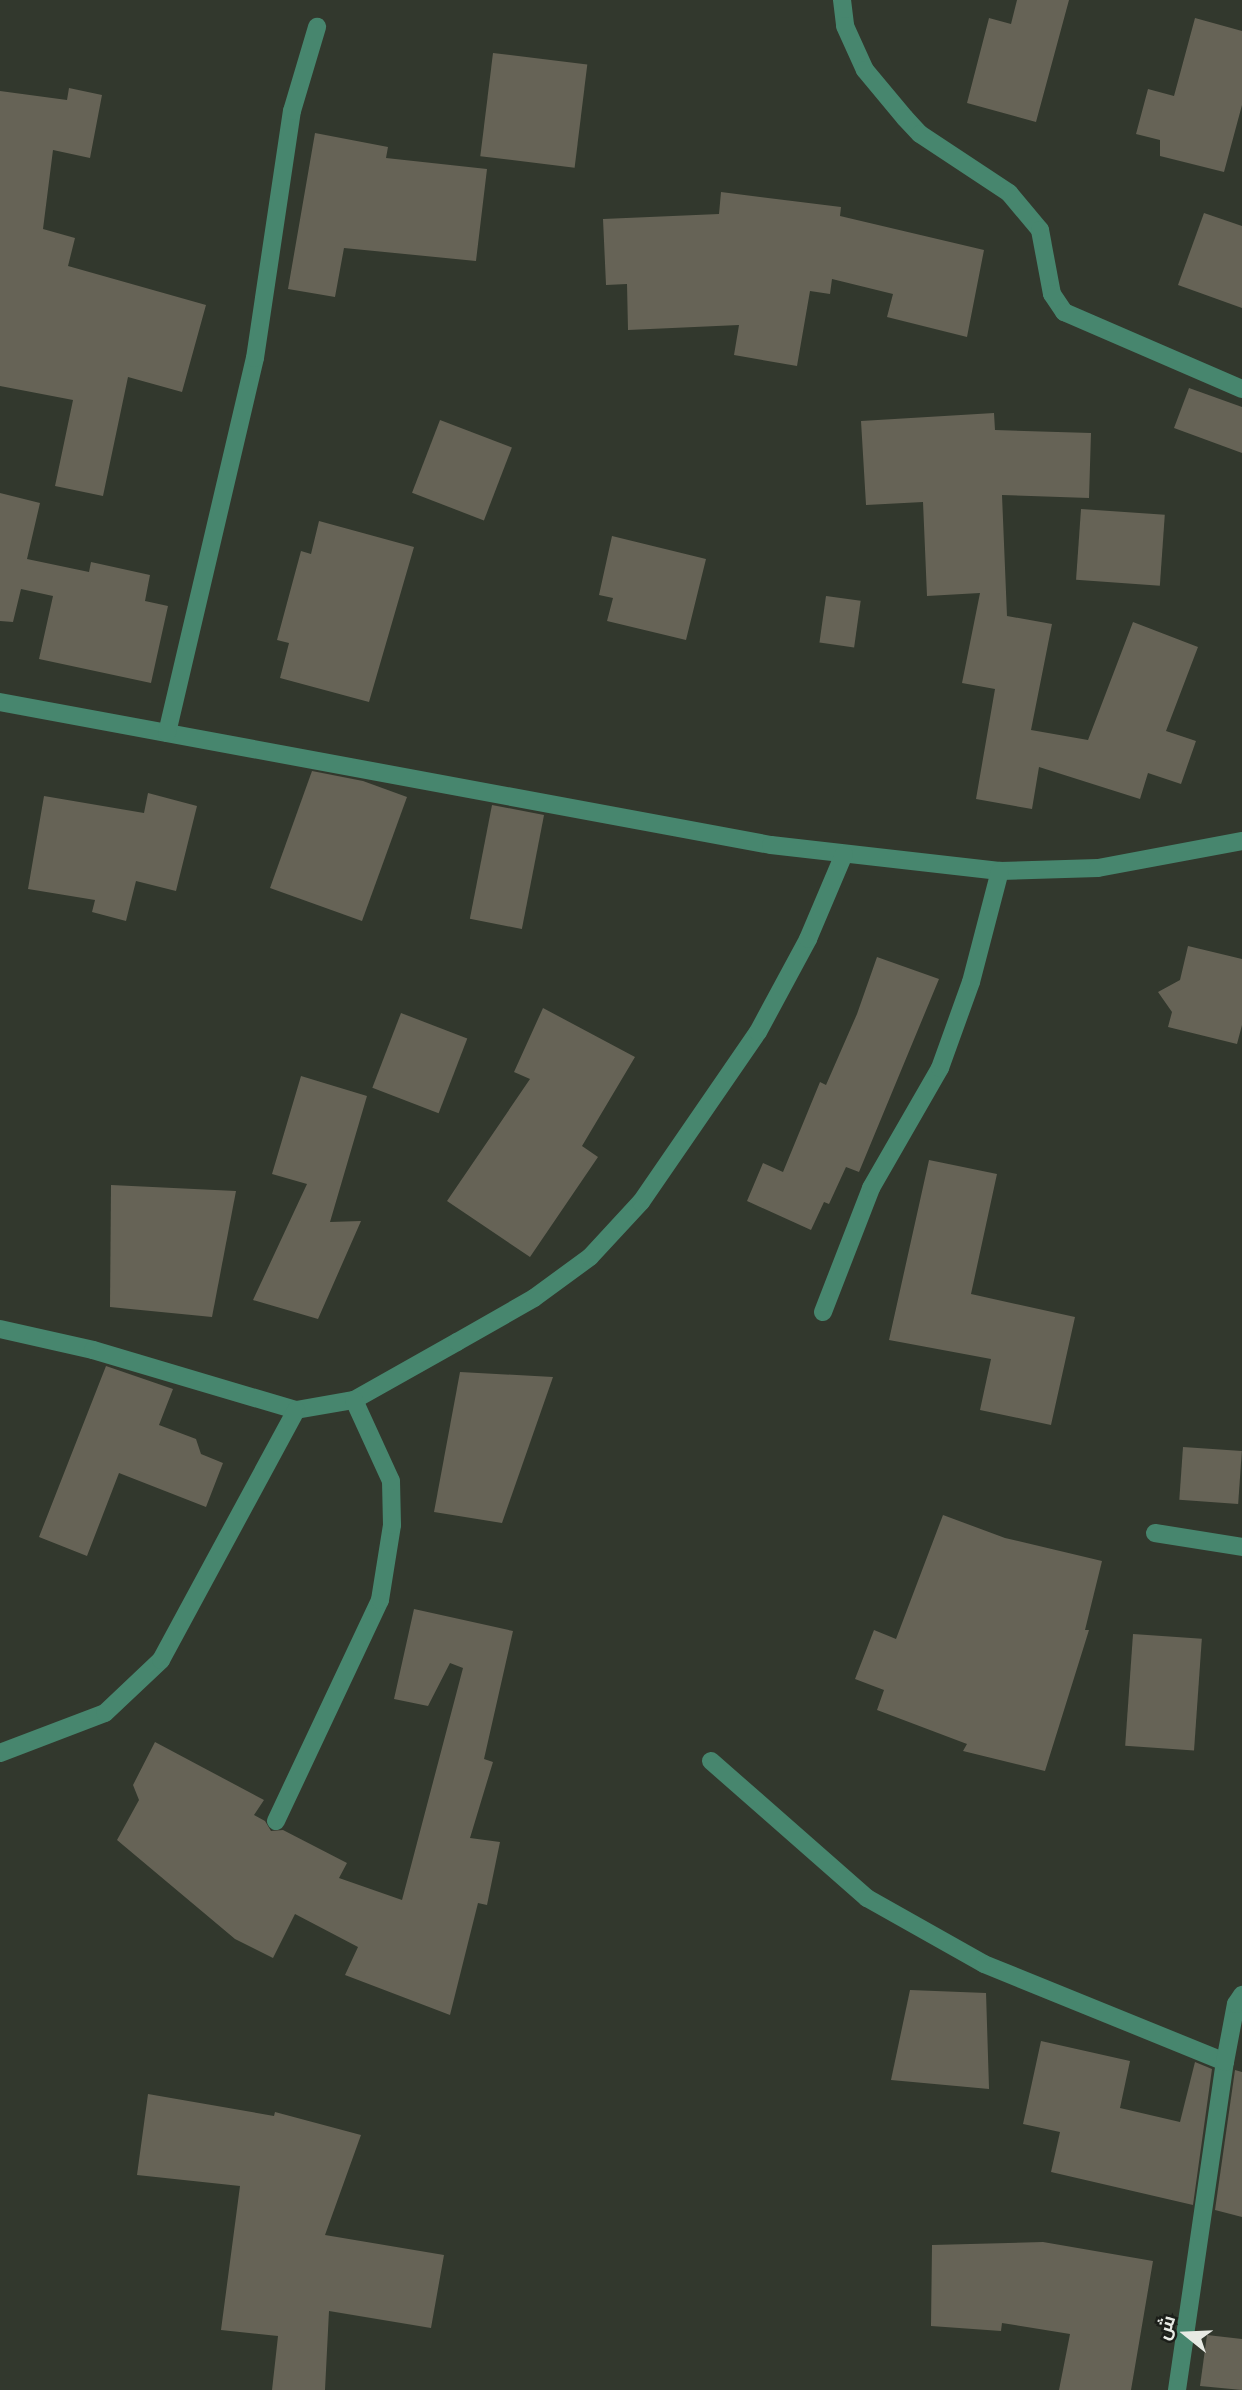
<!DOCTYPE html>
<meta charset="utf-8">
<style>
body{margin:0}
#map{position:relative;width:1242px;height:2390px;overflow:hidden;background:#32382d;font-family:Figtree,Cairo,sans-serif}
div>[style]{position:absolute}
.building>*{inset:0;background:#666356;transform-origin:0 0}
.minor>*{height:18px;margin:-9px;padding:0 9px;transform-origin:9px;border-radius:9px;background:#47866e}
span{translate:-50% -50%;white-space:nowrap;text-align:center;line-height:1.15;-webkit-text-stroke:5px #1b1e19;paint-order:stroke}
.north{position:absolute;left:1151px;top:2299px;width:70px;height:70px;-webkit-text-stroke:5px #1b1e19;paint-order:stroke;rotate:288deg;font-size:19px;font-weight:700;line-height:28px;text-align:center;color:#e7eae4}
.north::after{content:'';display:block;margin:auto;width:24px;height:32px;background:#e7eae4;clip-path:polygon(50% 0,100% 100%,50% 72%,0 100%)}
</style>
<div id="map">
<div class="building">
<i style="clip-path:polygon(1017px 0,1069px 0,1036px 122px,967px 103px,989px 18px,1011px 24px)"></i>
<i style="clip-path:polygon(1195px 18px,1242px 31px,1242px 105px,1224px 172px,1160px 156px,1160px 140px,1136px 134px,1148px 89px,1174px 96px)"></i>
<i style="left:493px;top:53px;width:95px;height:104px;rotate:7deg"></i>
<i style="clip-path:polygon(69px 88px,102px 95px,90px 158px,53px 150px,43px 229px,75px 238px,68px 266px,206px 305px,182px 392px,128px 377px,103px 496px,55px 486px,73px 400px,0 386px,0 91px,67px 100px)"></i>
<i style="clip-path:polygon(315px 133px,388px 147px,386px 158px,487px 169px,476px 261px,344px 248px,335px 297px,288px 289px)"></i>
<i style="clip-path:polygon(721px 192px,841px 207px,840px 216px,984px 250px,967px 337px,887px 317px,893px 294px,832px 279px,830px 294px,810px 291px,797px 366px,734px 355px,739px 325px,628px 330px,627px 284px,606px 285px,603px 219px,719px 214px)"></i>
<i style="clip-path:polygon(1204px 213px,1242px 226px,1242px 308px,1178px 285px)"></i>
<i style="clip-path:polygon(1189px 388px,1242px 407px,1242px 453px,1174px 428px)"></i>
<i style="clip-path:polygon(994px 413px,995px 430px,1091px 433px,1089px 498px,1002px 495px,1007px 616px,1052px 624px,1031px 730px,1088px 740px,1133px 622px,1198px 647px,1166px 731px,1196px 741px,1181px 784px,1148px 773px,1140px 799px,1039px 767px,1032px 809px,976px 799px,995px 689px,962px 683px,980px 593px,927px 596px,923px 502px,866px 505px,861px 421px)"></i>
<i style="left:440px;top:420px;width:77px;height:78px;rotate:21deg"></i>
<i style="clip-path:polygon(0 493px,40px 503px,27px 559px,89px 572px,91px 562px,150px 575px,145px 601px,168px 606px,151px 683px,39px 659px,53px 596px,21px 589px,13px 622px,0 621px)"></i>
<i style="left:1081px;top:509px;width:84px;height:71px;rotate:4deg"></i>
<i style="clip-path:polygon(319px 521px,414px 547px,369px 702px,280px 678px,289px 643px,277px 640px,301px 551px,311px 554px)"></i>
<i style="clip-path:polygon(612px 536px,706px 559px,686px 640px,607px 621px,613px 598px,599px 595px)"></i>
<i style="left:826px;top:596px;width:35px;height:47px;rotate:8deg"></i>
<i style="clip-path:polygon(312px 771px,363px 781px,407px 797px,362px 921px,270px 888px)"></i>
<i style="clip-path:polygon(148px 793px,197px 806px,176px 891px,136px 881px,126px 921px,92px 912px,95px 900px,28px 889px,44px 796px,144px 813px)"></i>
<i style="left:492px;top:805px;width:53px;height:116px;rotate:11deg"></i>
<i style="clip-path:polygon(1188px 946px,1242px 959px,1242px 1025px,1237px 1044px,1168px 1027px,1172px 1012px,1158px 992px,1180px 980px)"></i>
<i style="clip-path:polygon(877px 957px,939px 979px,859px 1172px,846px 1167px,829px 1204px,824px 1202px,811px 1230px,747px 1201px,763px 1163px,783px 1172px,820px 1082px,826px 1085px,857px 1014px)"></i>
<i style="clip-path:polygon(543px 1008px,635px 1057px,582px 1146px,598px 1157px,530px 1257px,447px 1201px,530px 1079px,514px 1072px)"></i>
<i style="left:401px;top:1013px;width:71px;height:80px;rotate:21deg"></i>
<i style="clip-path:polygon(301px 1076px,367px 1096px,330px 1222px,361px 1221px,318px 1319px,253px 1300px,307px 1184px,272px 1174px)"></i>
<i style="clip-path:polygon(929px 1160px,997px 1174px,971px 1294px,1075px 1317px,1051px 1425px,980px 1410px,991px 1359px,889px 1340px)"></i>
<i style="clip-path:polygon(111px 1185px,236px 1191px,212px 1317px,110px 1307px)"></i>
<i style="clip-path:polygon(106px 1366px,173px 1389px,159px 1425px,196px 1439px,201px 1454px,223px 1463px,206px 1507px,119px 1473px,87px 1556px,39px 1537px)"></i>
<i style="clip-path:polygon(460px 1372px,553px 1377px,502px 1523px,434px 1512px)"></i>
<i style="left:1183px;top:1447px;width:59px;height:53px;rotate:4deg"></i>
<i style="clip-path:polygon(943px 1515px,1005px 1538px,1102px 1561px,1085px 1630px,1089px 1630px,1045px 1771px,963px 1751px,967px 1744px,877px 1710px,884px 1690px,855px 1679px,874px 1630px,896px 1639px)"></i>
<i style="clip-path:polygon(414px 1609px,513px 1631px,484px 1759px,493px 1762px,470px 1838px,500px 1842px,487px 1905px,478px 1903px,450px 2015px,345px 1975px,358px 1947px,295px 1914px,273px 1958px,235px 1939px,117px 1840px,139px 1800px,133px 1785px,155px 1742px,264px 1800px,254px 1815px,265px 1821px,271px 1831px,283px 1830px,347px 1863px,339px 1878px,402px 1900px,463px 1668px,450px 1663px,428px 1706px,394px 1699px)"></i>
<i style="left:1133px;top:1634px;width:69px;height:112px;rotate:4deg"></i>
<i style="clip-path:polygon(910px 1990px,986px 1993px,989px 2089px,891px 2080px)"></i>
<i style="clip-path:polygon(1041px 2041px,1130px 2061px,1120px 2108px,1180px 2122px,1195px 2062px,1212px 2069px,1193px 2205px,1051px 2172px,1060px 2132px,1023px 2124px)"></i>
<i style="clip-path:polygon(1235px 2070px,1242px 2072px,1242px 2217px,1215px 2210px)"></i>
<i style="clip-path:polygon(148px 2094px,274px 2116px,275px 2112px,361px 2135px,325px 2235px,444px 2255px,431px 2328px,329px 2311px,325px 2390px,272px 2390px,278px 2336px,221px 2330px,240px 2186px,137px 2175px)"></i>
<i style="clip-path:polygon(1043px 2242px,1153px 2261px,1131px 2390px,1059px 2390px,1070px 2334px,1002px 2323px,1001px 2331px,931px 2326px,932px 2245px)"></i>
<i style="clip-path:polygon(1207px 2335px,1242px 2339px,1242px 2390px,1200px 2386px)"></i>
</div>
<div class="minor">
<i style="left:842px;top:0;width:26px;rotate:83deg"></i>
<i style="left:845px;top:26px;width:48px;rotate:65.6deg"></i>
<i style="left:865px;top:70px;width:62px;rotate:50.2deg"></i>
<i style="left:905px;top:118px;width:22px;rotate:47deg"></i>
<i style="left:920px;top:134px;width:107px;rotate:33.5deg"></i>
<i style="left:1009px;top:193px;width:48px;rotate:50deg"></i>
<i style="left:1040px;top:230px;width:65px;rotate:79.4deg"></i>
<i style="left:1052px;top:294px;width:22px;rotate:56deg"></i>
<i style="left:1064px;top:312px;width:194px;rotate:23.4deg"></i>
<i style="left:0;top:702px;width:784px;rotate:10.51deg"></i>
<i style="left:771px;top:845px;width:230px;rotate:6.5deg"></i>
<i style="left:1000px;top:871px;width:98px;rotate:-1.8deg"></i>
<i style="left:1098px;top:868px;width:147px;rotate:-10.6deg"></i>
<i style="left:167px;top:733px;width:385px;rotate:-76.8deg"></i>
<i style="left:255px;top:358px;width:250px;rotate:-81.5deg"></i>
<i style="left:292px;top:111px;width:88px;rotate:-73.4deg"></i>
<i style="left:823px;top:1312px;width:133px;rotate:-68.8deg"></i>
<i style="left:871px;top:1188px;width:138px;rotate:-60.1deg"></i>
<i style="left:940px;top:1068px;width:91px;rotate:-70.2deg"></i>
<i style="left:971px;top:982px;width:115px;rotate:-75.4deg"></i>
<i style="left:0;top:1329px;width:95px;rotate:12.7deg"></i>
<i style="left:93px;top:1350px;width:212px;rotate:16.5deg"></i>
<i style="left:296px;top:1410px;width:59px;rotate:-9.8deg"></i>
<i style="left:354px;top:1400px;width:118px;rotate:-29.4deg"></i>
<i style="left:457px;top:1342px;width:89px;rotate:-29.7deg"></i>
<i style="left:534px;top:1298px;width:69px;rotate:-36.2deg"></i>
<i style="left:590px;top:1257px;width:75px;rotate:-47.2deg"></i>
<i style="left:641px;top:1202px;width:206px;rotate:-55.5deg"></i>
<i style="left:758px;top:1032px;width:106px;rotate:-61.7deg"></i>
<i style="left:808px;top:939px;width:92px;rotate:-67deg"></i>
<i style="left:1155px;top:1533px;width:88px;rotate:9.1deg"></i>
<i style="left:0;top:1753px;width:112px;rotate:-20.9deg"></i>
<i style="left:105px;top:1713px;width:77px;rotate:-43.4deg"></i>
<i style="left:161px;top:1660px;width:284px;rotate:-61.6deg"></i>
<i style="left:711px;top:1761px;width:208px;rotate:41.3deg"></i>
<i style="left:867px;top:1898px;width:134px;rotate:29.4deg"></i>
<i style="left:984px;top:1964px;width:260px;rotate:22.1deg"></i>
<i style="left:276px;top:1821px;width:244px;rotate:-64.8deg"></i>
<i style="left:380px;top:1600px;width:76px;rotate:-80.9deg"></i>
<i style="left:392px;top:1525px;width:44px;rotate:-91.3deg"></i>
<i style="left:391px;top:1481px;width:89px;rotate:-114.6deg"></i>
<i style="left:1177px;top:2390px;width:331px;rotate:-81.7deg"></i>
<i style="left:1225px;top:2062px;width:59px;rotate:-79.3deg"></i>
<i style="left:1236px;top:2004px;width:11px;rotate:-56deg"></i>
</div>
<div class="north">ش</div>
</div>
